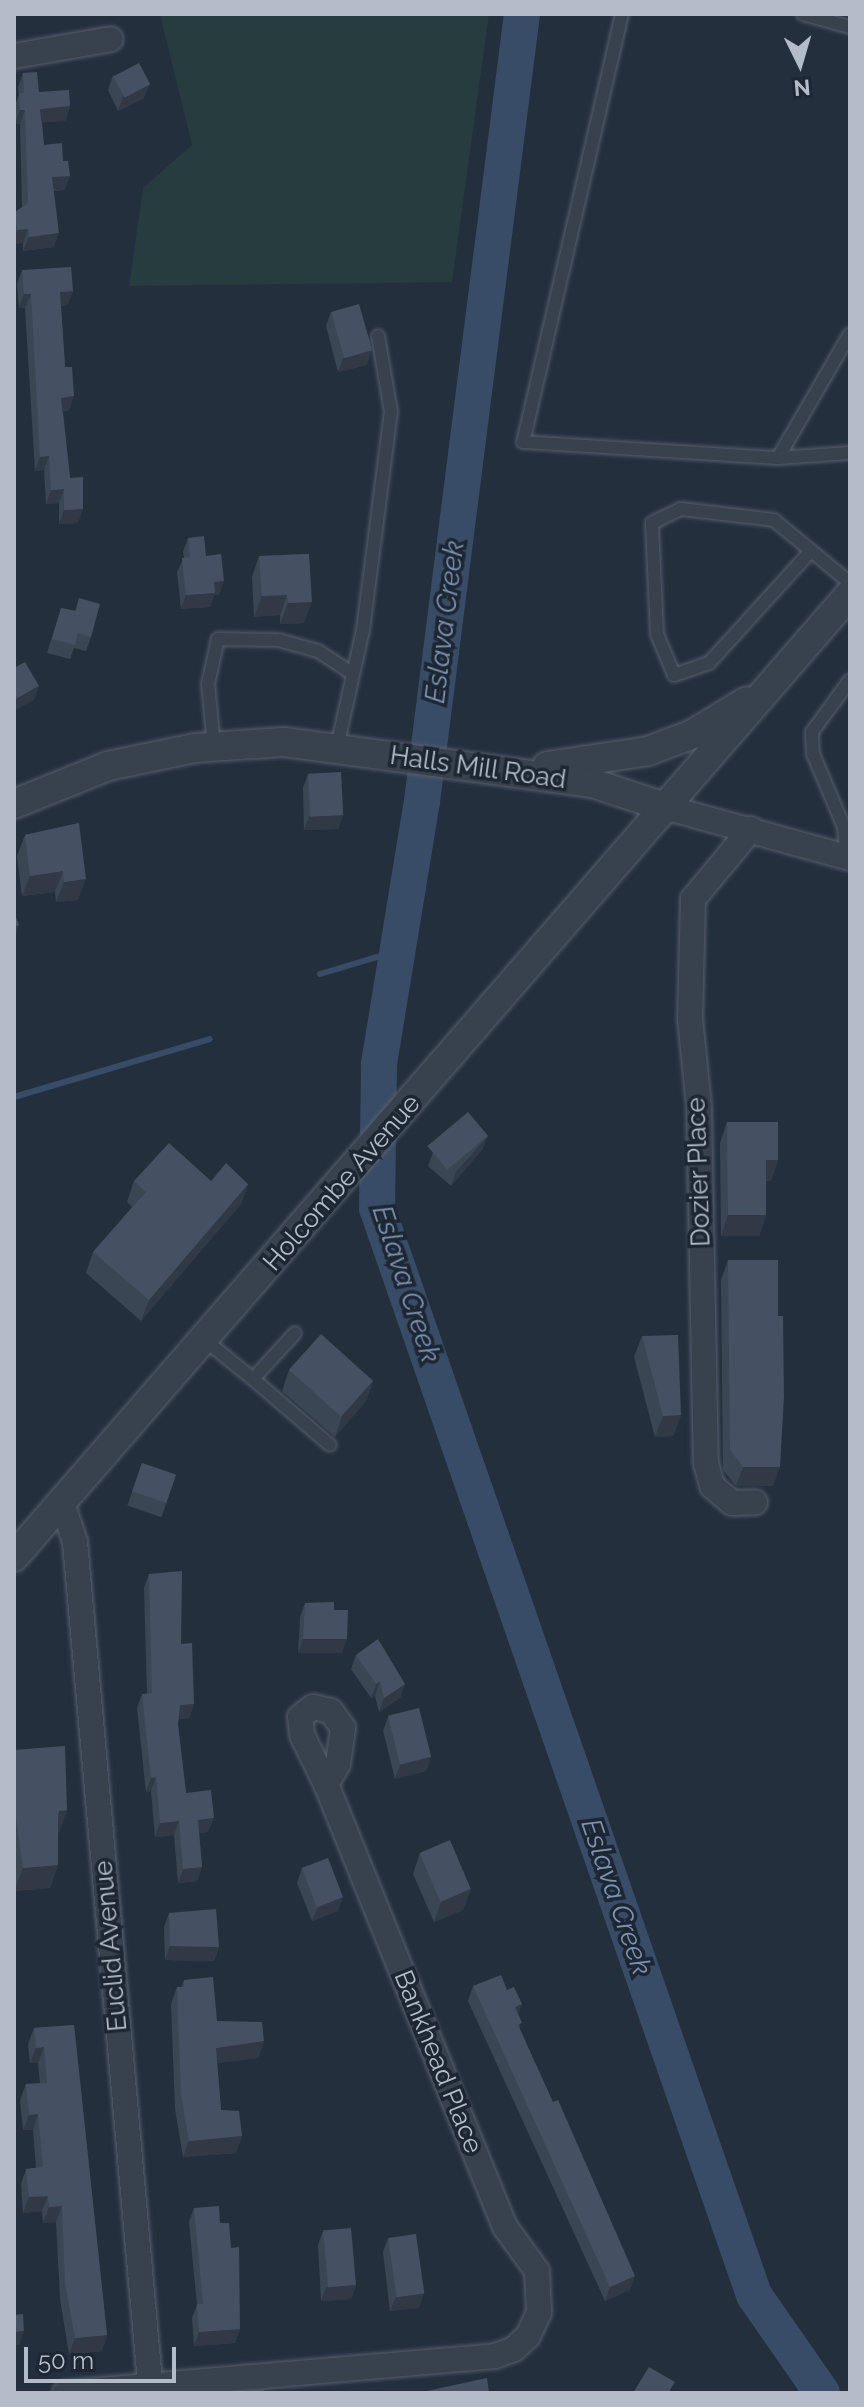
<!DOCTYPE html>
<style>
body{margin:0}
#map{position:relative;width:864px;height:2407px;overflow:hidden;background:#242f3e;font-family:Raleway,sans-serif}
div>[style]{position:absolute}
.green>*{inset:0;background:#263c3f}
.stream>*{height:6px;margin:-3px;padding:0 3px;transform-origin:3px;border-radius:3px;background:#394c67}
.river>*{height:36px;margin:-18px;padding:0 18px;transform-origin:18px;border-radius:18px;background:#394c67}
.roads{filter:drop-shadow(0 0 2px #565f6c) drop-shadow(0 0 2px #565f6c)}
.service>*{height:12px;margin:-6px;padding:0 6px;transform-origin:6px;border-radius:6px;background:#38414e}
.minor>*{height:24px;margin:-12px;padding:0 12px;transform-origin:12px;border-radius:12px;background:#38414e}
.tertiary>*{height:28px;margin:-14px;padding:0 14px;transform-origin:14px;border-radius:14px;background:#38414e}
.wall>*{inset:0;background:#3b4654;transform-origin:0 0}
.shaded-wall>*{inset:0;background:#303945}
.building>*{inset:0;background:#455162;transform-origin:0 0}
span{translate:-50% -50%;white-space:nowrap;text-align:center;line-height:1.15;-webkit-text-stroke:7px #1d2633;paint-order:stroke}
.street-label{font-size:26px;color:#b4bcc9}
.water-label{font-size:28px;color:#7c92b1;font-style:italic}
.frame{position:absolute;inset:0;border:16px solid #b4bcc9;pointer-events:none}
.north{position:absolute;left:760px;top:24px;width:80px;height:80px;-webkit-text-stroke:6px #1d2633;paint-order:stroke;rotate:175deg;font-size:22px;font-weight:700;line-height:32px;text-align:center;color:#b4bcc9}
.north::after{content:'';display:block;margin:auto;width:28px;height:36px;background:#b4bcc9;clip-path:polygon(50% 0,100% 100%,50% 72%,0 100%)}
.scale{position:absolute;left:24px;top:2347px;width:152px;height:36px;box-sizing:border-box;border:4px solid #b4bcc9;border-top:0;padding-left:10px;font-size:24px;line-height:28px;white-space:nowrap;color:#b4bcc9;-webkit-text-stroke:6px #1d2633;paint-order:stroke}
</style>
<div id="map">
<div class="green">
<i style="clip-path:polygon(160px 14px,489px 14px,452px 282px,129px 286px,143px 188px,192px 145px)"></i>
</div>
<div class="stream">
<i style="left:320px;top:974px;width:80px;rotate:-16.6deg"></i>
<i style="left:14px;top:1097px;width:204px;rotate:-16.5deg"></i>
</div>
<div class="river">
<i style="left:522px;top:14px;width:793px;rotate:97.24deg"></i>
<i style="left:422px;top:801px;width:267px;rotate:99.3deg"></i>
<i style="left:379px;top:1065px;width:143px;rotate:90.8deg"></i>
<i style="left:377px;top:1208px;width:1151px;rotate:70.87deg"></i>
<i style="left:754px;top:2295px;width:119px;rotate:55.2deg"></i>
</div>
<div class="roads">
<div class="service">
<i style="left:622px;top:14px;width:439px;rotate:103deg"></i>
<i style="left:523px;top:442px;width:256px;rotate:3.6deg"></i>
<i style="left:778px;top:458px;width:143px;rotate:-59.9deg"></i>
<i style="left:803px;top:14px;width:49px;rotate:15.5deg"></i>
<i style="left:778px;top:458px;width:72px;rotate:-4deg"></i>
<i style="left:810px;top:552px;width:150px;rotate:132.3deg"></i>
<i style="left:709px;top:663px;width:37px;rotate:161deg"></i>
<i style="left:674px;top:675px;width:44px;rotate:-112.5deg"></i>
<i style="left:657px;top:634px;width:111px;rotate:-92.6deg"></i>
<i style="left:652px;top:523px;width:32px;rotate:-26deg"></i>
<i style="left:681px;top:509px;width:94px;rotate:6.7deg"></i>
<i style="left:774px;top:520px;width:99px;rotate:39.7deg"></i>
<i style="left:214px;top:747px;width:63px;rotate:-95.4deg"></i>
<i style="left:208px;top:684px;width:46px;rotate:-77.5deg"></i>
<i style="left:218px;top:639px;width:60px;rotate:1deg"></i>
<i style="left:278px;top:640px;width:41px;rotate:15.4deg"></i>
<i style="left:318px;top:651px;width:42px;rotate:33.3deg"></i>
<i style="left:337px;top:747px;width:120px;rotate:-77.5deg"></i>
<i style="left:363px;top:630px;width:220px;rotate:-82.7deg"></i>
<i style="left:391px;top:412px;width:77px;rotate:-99.7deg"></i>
<i style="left:847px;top:857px;width:30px;rotate:-96deg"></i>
<i style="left:844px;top:827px;width:79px;rotate:-113deg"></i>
<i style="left:813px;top:754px;width:22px;rotate:-93deg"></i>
<i style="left:812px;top:732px;width:64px;rotate:-53.8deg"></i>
<i style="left:205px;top:1340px;width:62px;rotate:39.1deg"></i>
<i style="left:253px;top:1379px;width:62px;rotate:-47.6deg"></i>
<i style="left:253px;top:1379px;width:101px;rotate:40.6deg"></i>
</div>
<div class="minor">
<i style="left:14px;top:56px;width:98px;rotate:-9.9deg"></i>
<i style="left:668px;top:808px;width:189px;rotate:15.4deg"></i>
<i style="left:751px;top:829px;width:91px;rotate:129.6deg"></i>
<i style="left:693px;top:899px;width:119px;rotate:91.4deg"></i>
<i style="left:690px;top:1018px;width:89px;rotate:84.2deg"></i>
<i style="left:699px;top:1107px;width:356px;rotate:88.9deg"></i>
<i style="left:706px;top:1463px;width:24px;rotate:75deg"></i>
<i style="left:712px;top:1486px;width:26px;rotate:40deg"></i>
<i style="left:732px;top:1503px;width:23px;rotate:-2deg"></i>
<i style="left:62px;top:1502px;width:42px;rotate:72deg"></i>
<i style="left:75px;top:1542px;width:854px;rotate:84.9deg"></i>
<i style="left:65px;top:2393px;width:432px;rotate:-4.9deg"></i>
<i style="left:495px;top:2356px;width:20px;rotate:-20deg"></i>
<i style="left:514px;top:2349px;width:19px;rotate:-43deg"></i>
<i style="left:528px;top:2336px;width:26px;rotate:-65deg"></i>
<i style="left:539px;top:2312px;width:41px;rotate:-92.8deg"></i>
<i style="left:537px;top:2271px;width:54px;rotate:-126deg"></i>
<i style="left:505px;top:2227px;width:478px;rotate:-112deg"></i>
<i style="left:326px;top:1784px;width:55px;rotate:-116.1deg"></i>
<i style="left:302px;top:1735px;width:18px;rotate:-96deg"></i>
<i style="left:300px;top:1717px;width:16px;rotate:-38deg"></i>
<i style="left:313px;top:1707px;width:18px;rotate:13deg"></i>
<i style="left:331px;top:1711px;width:21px;rotate:55deg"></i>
<i style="left:343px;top:1728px;width:36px;rotate:98deg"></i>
<i style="left:338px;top:1764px;width:23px;rotate:121deg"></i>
</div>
<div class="tertiary">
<i style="left:547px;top:766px;width:102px;rotate:-8.4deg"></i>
<i style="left:648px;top:751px;width:48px;rotate:-20.7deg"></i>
<i style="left:693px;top:734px;width:63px;rotate:-31.4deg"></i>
<i style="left:14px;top:804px;width:101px;rotate:-22deg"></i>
<i style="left:108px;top:766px;width:89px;rotate:-11.7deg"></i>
<i style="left:195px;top:748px;width:89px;rotate:-3.9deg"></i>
<i style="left:284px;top:742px;width:311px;rotate:7.6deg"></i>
<i style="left:592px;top:783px;width:80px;rotate:18.2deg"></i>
<i style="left:14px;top:1557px;width:1275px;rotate:-49.04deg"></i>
</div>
</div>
<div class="wall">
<i style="clip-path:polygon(23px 73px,39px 92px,70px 106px,65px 121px,42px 122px,44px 145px,63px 161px,70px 176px,64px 190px,54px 191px,54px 247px,23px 251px,23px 243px,14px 244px,14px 215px,15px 212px,22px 207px,20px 124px,15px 124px,14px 107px,19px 95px,18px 87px)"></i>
<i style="clip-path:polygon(113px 75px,144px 98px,118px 111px,108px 90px)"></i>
<i style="clip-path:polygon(22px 270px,73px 291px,67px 305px,61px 306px,65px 367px,69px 411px,63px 411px,70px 478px,78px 523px,59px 524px,59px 503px,46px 504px,44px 470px,35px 471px,25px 308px,19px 308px,17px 284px)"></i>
<i style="clip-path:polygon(331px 312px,367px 365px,338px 372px,326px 326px)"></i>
<i style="clip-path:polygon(188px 538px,206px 556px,219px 595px,214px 595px,210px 607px,181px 609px,177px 572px,184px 558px,183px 552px)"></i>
<i style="clip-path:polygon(309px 554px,304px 623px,280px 624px,280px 615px,254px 617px,252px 577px,259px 556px)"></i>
<i style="clip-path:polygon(79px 598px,91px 637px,86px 651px,74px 648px,70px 659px,47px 653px,61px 608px,75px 611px)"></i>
<i style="clip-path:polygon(308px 774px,343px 815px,338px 829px,304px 830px,303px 788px)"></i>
<i style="clip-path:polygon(79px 823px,78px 900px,56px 902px,55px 892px,22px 896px,17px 856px,25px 835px)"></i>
<i style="clip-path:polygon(727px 1122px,778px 1160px,771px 1181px,766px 1181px,766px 1215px,759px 1236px,721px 1236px,720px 1143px)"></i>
<i style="clip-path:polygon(488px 1136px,482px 1150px,451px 1186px,428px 1166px,433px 1152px)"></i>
<i style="clip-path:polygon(134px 1181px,211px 1181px,248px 1184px,241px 1204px,141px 1321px,86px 1273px,93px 1252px,132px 1207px,127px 1202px)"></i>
<i style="clip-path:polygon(728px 1260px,778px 1316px,773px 1486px,736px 1486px,723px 1470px,721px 1280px)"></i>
<i style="clip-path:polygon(642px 1336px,681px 1415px,673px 1436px,655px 1437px,634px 1357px)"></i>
<i style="clip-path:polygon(289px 1370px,373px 1381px,366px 1401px,335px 1437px,282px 1391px)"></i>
<i style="left:142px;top:1463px;width:36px;height:45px;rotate:19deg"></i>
<i style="clip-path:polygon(149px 1574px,181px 1644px,194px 1704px,189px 1718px,178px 1719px,178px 1725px,186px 1793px,208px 1832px,199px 1833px,202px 1867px,197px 1881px,178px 1883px,174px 1835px,155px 1837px,151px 1791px,146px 1792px,137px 1708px,142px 1694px,147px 1694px,144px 1588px)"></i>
<i style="clip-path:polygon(305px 1603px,334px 1610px,342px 1653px,298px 1653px,300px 1617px)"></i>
<i style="clip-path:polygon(356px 1655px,405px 1684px,400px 1698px,379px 1712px,375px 1696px,371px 1698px,351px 1669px)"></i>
<i style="clip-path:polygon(388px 1717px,431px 1757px,426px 1771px,395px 1779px,383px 1731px)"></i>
<i style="clip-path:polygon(14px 1750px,67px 1810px,58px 1833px,58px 1865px,50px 1888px,14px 1891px)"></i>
<i style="clip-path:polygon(420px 1853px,471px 1889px,463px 1910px,434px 1922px,413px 1874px)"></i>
<i style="clip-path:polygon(302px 1868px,338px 1911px,312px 1921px,297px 1883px)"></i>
<i style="clip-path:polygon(169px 1913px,219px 1947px,214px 1961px,165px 1960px,164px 1927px)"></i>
<i style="clip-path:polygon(184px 1980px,217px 2021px,264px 2041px,258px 2058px,217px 2063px,221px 2110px,242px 2136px,236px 2153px,183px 2157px,175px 2109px,171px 2004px,177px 1987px,181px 1987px)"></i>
<i style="clip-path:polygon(473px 1986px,507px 1990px,522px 2004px,518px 2015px,520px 2029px,630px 2290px,605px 2301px,468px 2001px)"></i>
<i style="clip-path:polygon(74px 2025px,107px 2335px,102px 2351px,69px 2354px,60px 2299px,56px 2222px,43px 2223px,42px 2211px,23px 2213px,21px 2184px,26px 2169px,36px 2168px,33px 2130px,23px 2130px,20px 2100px,26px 2084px,40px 2083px,38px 2063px,30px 2063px,28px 2044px,34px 2028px)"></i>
<i style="clip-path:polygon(194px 2208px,240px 2329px,235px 2343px,194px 2346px,192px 2318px,197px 2305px,189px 2222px)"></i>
<i style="clip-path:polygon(323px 2231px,356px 2285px,351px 2299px,321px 2301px,318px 2245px)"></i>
<i style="clip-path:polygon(388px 2238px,424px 2293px,419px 2308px,390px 2311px,383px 2252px)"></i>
</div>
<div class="shaded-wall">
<i style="clip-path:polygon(150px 84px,144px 98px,118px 111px,123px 97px)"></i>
<i style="clip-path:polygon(70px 106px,65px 121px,35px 123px,40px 109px)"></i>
<i style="clip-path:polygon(20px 110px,25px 110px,20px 124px,15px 124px)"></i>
<i style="clip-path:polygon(70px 176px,64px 190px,47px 191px,52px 177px)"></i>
<i style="clip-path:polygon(28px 229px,23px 243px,14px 244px,14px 239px,17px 230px)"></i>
<i style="clip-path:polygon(59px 233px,54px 247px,23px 251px,29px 237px)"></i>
<i style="clip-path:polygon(73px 291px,67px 305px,55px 306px,60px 292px)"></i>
<i style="clip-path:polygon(24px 294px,31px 294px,25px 308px,19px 308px)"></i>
<i style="clip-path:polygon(372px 350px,367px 365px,338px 372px,343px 358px)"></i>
<i style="clip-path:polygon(74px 396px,69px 411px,56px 412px,61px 398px)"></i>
<i style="clip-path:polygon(49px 456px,44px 470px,35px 471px,40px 457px)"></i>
<i style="clip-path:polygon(64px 489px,59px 503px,46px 504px,51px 490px)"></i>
<i style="clip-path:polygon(83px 509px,78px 523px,59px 524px,64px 510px)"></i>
<i style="clip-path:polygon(224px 581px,219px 595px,214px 595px,210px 607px,181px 609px,186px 595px,214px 582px)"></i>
<i style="clip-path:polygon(287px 595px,280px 615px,254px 617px,262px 596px)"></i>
<i style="clip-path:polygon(312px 602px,304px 623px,280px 624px,288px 603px)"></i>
<i style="clip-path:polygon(39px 686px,34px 700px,14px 711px,14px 700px)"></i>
<i style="clip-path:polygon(343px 815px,338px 829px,304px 830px,309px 816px)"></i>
<i style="clip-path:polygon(63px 871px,55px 892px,22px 896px,30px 876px)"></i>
<i style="clip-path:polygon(86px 879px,78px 900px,56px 902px,64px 882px)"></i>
<i style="clip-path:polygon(19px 925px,14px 940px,14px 927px)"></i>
<i style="clip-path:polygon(488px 1136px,482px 1150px,451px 1186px,456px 1172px)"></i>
<i style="clip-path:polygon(766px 1160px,778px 1160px,771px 1181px,758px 1181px)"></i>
<i style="clip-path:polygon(248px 1184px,241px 1204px,141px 1321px,149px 1300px)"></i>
<i style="clip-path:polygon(728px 1215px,766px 1215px,759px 1236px,721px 1236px)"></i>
<i style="clip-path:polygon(373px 1381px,366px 1401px,335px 1437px,342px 1416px)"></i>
<i style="clip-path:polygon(681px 1415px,673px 1436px,655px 1437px,663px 1416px)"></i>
<i style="clip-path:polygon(743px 1467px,780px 1467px,773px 1486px,736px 1486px)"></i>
<i style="clip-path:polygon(303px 1639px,347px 1639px,342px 1653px,298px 1653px)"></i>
<i style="clip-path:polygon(380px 1681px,375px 1696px,371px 1698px,376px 1684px)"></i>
<i style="clip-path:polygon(405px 1684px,400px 1698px,379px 1712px,384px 1698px)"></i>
<i style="clip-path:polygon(194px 1704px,189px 1718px,175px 1720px,180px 1705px)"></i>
<i style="clip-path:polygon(431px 1757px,426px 1771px,395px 1779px,400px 1765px)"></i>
<i style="clip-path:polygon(156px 1777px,151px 1791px,146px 1792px,151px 1778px)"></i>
<i style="clip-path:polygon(67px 1810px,59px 1833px,51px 1834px,59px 1811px)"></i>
<i style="clip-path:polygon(214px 1818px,208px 1832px,193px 1834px,198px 1820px)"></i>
<i style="clip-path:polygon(179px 1821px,174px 1835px,155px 1837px,160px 1823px)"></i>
<i style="clip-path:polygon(58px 1865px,50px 1888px,14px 1891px,23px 1868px)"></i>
<i style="clip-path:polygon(202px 1867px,197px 1881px,178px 1883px,183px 1869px)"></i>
<i style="clip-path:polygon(471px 1889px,463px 1910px,434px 1922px,441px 1902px)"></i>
<i style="clip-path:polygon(343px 1897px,338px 1911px,312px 1921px,318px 1907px)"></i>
<i style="clip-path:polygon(170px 1946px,219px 1947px,214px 1961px,165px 1960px)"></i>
<i style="clip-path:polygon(522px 2004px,517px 2018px,515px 2007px)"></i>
<i style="clip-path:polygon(264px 2041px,258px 2058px,210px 2064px,216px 2048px)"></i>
<i style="clip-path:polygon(44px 2047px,38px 2063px,30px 2063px,36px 2048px)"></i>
<i style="clip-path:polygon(38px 2114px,33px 2130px,23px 2130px,29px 2115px)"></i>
<i style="clip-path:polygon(242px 2136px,236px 2153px,183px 2157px,189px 2141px)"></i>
<i style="clip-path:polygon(48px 2196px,42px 2211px,23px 2213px,29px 2197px)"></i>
<i style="clip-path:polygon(62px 2206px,56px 2222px,43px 2223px,49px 2207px)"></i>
<i style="clip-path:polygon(635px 2276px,630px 2290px,605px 2301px,610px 2287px)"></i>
<i style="clip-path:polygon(356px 2285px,351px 2299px,321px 2301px,326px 2287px)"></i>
<i style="clip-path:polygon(424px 2293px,419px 2308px,390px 2311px,396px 2297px)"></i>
<i style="clip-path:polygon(240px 2329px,235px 2343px,194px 2346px,199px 2332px)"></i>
<i style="clip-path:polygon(24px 2331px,19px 2345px,14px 2345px,14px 2332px)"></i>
<i style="clip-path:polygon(107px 2335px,102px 2351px,69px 2354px,75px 2338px)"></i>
</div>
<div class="building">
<i style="left:139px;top:63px;width:24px;height:29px;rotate:62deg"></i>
<i style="clip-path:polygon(37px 72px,39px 92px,69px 90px,70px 106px,40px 109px,44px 145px,62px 143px,63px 161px,68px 161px,70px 176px,52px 177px,59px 233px,29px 237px,28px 229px,17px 230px,15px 212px,28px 203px,25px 110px,20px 110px,19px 94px,24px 93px,23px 73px)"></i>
<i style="clip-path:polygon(71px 267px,73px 291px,60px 292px,65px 367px,72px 367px,74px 396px,61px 398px,70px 478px,83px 477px,83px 509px,64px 510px,64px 489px,51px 490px,49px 456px,40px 457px,31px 294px,24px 294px,22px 270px)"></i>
<i style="left:359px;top:304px;width:48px;height:29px;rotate:74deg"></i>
<i style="clip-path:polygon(204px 536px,206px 556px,221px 554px,224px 581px,214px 582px,215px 593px,186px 595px,182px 558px,190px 557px,188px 538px)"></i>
<i style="clip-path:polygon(309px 554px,312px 602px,288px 603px,287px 595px,262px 596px,259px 556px)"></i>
<i style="clip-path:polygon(79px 598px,100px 604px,91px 637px,78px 633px,75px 645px,52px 639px,61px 608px,76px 611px)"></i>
<i style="clip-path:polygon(25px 662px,39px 686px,14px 700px,14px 668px)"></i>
<i style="left:341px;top:772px;width:43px;height:33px;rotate:87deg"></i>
<i style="clip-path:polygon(79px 823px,86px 879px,64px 882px,63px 871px,30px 876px,25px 835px)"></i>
<i style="clip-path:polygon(14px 912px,19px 925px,14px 927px)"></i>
<i style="left:468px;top:1112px;width:31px;height:53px;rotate:50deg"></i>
<i style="clip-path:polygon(727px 1122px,778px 1122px,778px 1160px,766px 1160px,766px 1215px,728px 1215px)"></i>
<i style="clip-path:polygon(169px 1143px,211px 1181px,226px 1163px,248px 1184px,149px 1300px,93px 1252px,146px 1192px,134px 1181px)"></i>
<i style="clip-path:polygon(728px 1260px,778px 1260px,778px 1316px,783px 1316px,784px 1397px,780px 1467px,743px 1467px,730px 1450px)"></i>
<i style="left:321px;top:1334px;width:70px;height:48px;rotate:42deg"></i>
<i style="clip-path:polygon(678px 1335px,681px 1415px,663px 1416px,642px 1336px)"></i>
<i style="left:142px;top:1463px;width:36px;height:30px;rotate:19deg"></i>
<i style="clip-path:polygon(182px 1571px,181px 1644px,192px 1643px,194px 1704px,180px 1705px,178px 1725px,186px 1793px,211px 1790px,214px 1818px,198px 1820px,202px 1867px,183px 1869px,179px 1821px,160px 1823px,156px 1777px,151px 1778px,142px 1694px,152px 1693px,149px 1574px)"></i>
<i style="clip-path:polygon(334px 1602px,334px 1610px,348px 1610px,347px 1639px,303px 1639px,305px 1603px)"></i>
<i style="clip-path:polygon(378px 1639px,405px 1684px,384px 1698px,380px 1681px,376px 1684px,356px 1655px)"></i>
<i style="left:419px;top:1708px;width:50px;height:32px;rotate:76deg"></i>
<i style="clip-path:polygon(65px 1746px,67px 1810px,59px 1811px,58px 1817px,58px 1865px,23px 1868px,14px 1803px,14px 1750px)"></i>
<i style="left:450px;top:1840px;width:53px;height:33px;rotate:67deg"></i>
<i style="left:328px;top:1858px;width:42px;height:28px;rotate:69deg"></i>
<i style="clip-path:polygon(216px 1909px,219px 1947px,170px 1946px,169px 1913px)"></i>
<i style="clip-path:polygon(501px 1975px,507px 1990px,514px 1987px,522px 2004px,515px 2007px,522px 2023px,518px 2025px,553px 2102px,558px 2100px,635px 2276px,610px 2287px,473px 1986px)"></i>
<i style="clip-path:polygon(213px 1977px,217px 2021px,262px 2022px,264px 2041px,216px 2048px,221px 2110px,239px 2111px,242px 2136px,189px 2141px,181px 2093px,177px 1987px,184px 1987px,184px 1980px)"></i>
<i style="clip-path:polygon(74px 2025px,107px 2335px,75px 2338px,65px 2283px,62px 2206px,49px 2207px,48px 2196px,29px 2197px,26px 2169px,43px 2167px,38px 2114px,29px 2115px,26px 2084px,47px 2083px,44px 2047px,36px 2048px,34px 2028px)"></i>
<i style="clip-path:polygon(219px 2206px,220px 2223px,229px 2223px,231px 2248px,239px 2247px,240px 2329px,199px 2332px,197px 2304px,203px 2304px,194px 2208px)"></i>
<i style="left:351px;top:2228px;width:57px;height:28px;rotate:85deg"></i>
<i style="left:416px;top:2234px;width:60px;height:28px;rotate:82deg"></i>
<i style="clip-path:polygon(23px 2314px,24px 2331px,14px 2332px,14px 2315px)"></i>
<i style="clip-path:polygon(649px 2367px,675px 2382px,668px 2393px,633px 2393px)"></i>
<i style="clip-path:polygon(487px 2378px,489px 2393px,418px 2393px)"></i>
<i style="clip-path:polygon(264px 2389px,264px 2393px,224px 2393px)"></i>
</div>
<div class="street-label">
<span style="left:478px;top:768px;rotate:8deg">Halls Mill Road</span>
<span style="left:699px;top:1172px;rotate:-92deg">Dozier Place</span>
<span style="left:342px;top:1183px;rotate:-49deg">Holcombe Avenue</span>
<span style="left:111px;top:1946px;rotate:-95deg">Euclid Avenue</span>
<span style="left:438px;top:2062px;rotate:68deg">Bankhead Place</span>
</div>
<div class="water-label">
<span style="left:445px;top:622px;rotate:-83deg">Eslava Creek</span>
<span style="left:406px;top:1284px;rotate:72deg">Eslava Creek</span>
<span style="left:616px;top:1897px;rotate:71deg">Eslava Creek</span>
</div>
<div class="frame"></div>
<div class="north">N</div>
<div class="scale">50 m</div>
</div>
